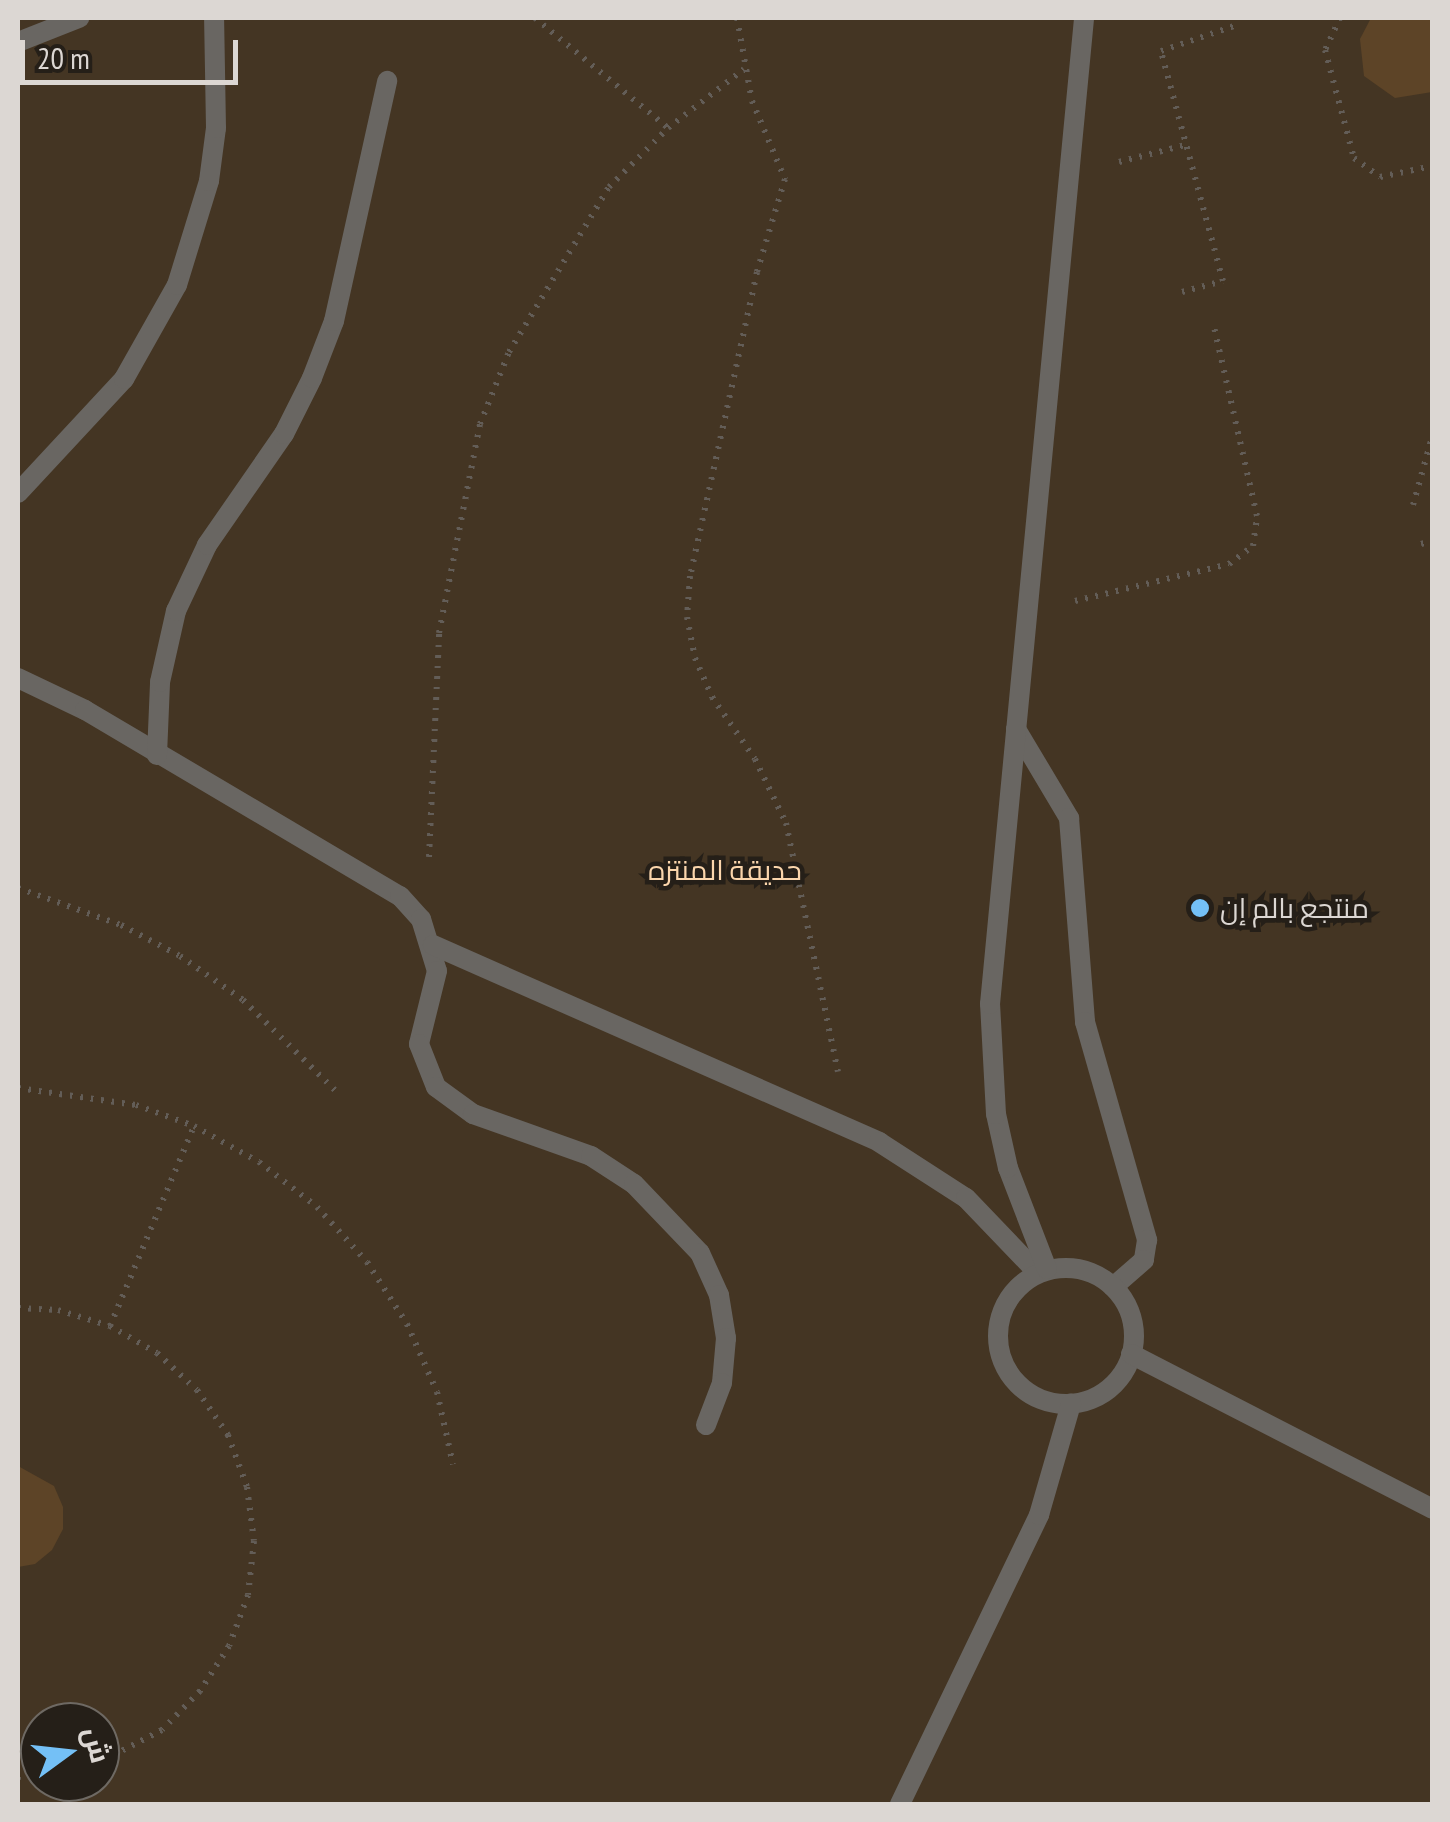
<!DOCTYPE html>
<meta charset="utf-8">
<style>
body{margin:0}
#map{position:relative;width:1450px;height:1822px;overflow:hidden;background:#2f2921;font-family:"PT Sans Narrow",Cairo,sans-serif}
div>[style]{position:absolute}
.green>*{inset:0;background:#443523}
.water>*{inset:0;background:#5d4427}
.path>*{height:6px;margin-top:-3px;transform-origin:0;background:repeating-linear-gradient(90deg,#635d57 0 2.5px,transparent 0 10.5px)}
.service>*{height:20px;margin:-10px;padding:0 10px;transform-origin:10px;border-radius:10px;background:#696662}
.service>.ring{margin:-10px;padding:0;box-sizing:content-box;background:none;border:20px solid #696662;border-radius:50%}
.dots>*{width:28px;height:28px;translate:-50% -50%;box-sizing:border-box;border:5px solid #251f18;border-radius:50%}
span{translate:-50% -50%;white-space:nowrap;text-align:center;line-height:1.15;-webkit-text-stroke:9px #251f18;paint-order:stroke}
.park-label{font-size:28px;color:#fbd6ac}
.poi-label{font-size:28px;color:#dcd7d3}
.left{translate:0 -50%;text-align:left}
.frame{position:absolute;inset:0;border:20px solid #dcd7d3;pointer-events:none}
.north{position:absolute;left:20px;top:1702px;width:100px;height:100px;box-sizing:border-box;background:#251f18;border:2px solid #6e6963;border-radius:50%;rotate:75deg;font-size:28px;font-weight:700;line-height:40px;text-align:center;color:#dcd7d3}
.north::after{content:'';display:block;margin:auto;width:35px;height:45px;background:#74c0f6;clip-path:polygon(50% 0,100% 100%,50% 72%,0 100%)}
.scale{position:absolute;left:20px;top:40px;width:218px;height:45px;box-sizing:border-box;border:5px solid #dcd7d3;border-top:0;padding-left:12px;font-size:30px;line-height:35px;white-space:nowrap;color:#dcd7d3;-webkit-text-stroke:8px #251f18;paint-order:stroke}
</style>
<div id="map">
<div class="green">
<i style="clip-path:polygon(evenodd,18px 18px,1432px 18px,1432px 1804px,18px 1804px,18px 18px,40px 1722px,100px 1722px,100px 1782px,40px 1782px,40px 1722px)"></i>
</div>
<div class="water">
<i style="clip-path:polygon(1371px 18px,1432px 18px,1432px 92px,1395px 98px,1364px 76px,1360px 39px)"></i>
<i style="clip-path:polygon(18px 1466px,54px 1486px,63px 1507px,63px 1529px,52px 1550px,35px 1564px,18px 1567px)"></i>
</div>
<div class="path">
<i style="left:535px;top:18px;width:173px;rotate:39.6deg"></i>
<i style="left:737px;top:18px;width:84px;rotate:79.8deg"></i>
<i style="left:752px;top:101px;width:85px;rotate:67.1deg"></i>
<i style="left:785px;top:179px;width:97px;rotate:106.8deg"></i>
<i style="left:757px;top:272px;width:311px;rotate:102.4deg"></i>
<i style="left:690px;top:576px;width:41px;rotate:94.2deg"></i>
<i style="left:687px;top:617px;width:42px;rotate:79deg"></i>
<i style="left:695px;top:658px;width:43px;rotate:66.4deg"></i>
<i style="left:712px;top:697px;width:75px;rotate:55.3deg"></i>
<i style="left:755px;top:759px;width:71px;rotate:64.2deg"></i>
<i style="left:786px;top:823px;width:254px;rotate:78.2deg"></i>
<i style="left:1340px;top:18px;width:35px;rotate:115deg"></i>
<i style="left:1325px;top:50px;width:112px;rotate:75deg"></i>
<i style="left:1354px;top:158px;width:32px;rotate:36deg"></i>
<i style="left:1380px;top:177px;width:53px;rotate:-11.9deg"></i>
<i style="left:1119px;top:162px;width:68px;rotate:-14.4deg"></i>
<i style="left:1182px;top:292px;width:42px;rotate:-15deg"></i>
<i style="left:1223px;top:281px;width:238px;rotate:-105.1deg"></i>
<i style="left:1161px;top:51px;width:83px;rotate:-18.9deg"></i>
<i style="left:1413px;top:505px;width:71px;rotate:-74.4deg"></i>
<i style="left:1421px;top:544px;width:11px;rotate:-15deg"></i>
<i style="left:1075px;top:601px;width:158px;rotate:-13.5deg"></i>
<i style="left:1229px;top:564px;width:30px;rotate:-37deg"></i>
<i style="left:1253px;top:546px;width:30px;rotate:-82deg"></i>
<i style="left:1257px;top:516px;width:194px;rotate:-102.8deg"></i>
<i style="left:429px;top:857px;width:224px;rotate:-87.4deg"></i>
<i style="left:439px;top:633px;width:213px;rotate:-78.9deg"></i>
<i style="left:480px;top:424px;width:78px;rotate:-68.1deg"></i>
<i style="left:509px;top:352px;width:193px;rotate:-58.8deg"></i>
<i style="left:609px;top:187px;width:83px;rotate:-45deg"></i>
<i style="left:668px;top:128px;width:96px;rotate:-37.8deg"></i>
<i style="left:18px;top:888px;width:109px;rotate:19.8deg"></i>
<i style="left:121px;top:925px;width:67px;rotate:27.7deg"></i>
<i style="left:180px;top:956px;width:77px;rotate:34.9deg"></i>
<i style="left:243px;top:1000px;width:133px;rotate:44.4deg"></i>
<i style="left:18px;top:1088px;width:119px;rotate:8.2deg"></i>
<i style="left:136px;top:1105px;width:62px;rotate:19.9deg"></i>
<i style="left:194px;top:1126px;width:74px;rotate:29deg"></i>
<i style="left:259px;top:1162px;width:73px;rotate:37.8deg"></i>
<i style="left:317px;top:1207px;width:74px;rotate:47.7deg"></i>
<i style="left:367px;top:1262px;width:74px;rotate:57.2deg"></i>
<i style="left:407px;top:1324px;width:74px;rotate:66.2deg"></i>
<i style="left:437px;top:1392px;width:74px;rotate:77.5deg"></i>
<i style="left:18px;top:1308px;width:40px;rotate:2.9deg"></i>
<i style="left:58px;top:1310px;width:54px;rotate:17.1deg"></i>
<i style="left:110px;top:1326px;width:54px;rotate:29.9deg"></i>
<i style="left:157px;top:1353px;width:54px;rotate:42.8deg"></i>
<i style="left:197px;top:1390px;width:55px;rotate:55.4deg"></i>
<i style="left:228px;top:1435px;width:55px;rotate:69.9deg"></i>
<i style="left:247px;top:1487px;width:54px;rotate:82.6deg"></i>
<i style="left:254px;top:1541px;width:54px;rotate:96.3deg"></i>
<i style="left:248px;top:1595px;width:54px;rotate:110.4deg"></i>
<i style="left:229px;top:1646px;width:54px;rotate:122.8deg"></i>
<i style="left:200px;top:1691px;width:54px;rotate:134.3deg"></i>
<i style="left:162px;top:1730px;width:70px;rotate:152.7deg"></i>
<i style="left:110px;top:1326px;width:217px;rotate:-67.2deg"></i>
<i style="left:18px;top:1777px;width:22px;rotate:-5deg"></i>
</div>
<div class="service">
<i style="left:18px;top:42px;width:66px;rotate:-21.5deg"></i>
<i style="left:18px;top:493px;width:156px;rotate:-47.1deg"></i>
<i style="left:124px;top:379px;width:108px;rotate:-60.6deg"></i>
<i style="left:177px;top:285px;width:109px;rotate:-72.9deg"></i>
<i style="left:209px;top:181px;width:53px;rotate:-82.5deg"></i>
<i style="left:216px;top:128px;width:110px;rotate:-91deg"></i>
<i style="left:18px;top:678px;width:74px;rotate:25.5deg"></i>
<i style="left:85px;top:710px;width:366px;rotate:30.6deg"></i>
<i style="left:400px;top:896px;width:31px;rotate:48deg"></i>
<i style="left:421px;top:919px;width:54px;rotate:72.9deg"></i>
<i style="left:437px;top:971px;width:75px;rotate:103.9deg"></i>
<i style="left:419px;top:1044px;width:46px;rotate:68.4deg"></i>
<i style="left:436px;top:1087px;width:46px;rotate:36.1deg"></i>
<i style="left:473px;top:1114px;width:125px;rotate:19.6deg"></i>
<i style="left:591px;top:1156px;width:51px;rotate:33.1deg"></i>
<i style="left:634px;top:1184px;width:95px;rotate:46.3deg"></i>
<i style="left:700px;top:1253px;width:46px;rotate:65.7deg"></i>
<i style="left:719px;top:1295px;width:44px;rotate:80.8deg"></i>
<i style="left:726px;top:1338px;width:45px;rotate:95.1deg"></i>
<i style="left:722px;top:1383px;width:45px;rotate:110.9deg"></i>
<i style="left:1016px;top:729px;width:104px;rotate:59.2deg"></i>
<i style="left:1069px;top:818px;width:205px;rotate:85.5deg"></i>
<i style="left:1085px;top:1022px;width:227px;rotate:74.1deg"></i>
<i style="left:1147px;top:1240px;width:20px;rotate:99deg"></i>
<i style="left:1144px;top:1260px;width:41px;rotate:138.9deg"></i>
<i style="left:157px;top:755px;width:73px;rotate:-87.6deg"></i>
<i style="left:160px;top:682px;width:73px;rotate:-77.3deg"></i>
<i style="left:176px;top:611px;width:73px;rotate:-64.8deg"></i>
<i style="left:207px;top:545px;width:135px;rotate:-55.3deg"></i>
<i style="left:284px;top:434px;width:63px;rotate:-63.4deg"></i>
<i style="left:312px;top:378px;width:61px;rotate:-68.9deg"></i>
<i style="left:334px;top:321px;width:246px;rotate:-77.5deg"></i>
<i style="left:433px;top:945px;width:488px;rotate:23.8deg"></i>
<i style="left:879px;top:1142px;width:103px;rotate:32.8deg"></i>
<i style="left:966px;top:1198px;width:104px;rotate:46.2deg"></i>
<i class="ring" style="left:998px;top:1268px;width:116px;height:116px"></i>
<i style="left:1047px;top:1269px;width:108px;rotate:-111.1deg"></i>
<i style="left:1008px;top:1168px;width:55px;rotate:-102.5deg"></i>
<i style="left:996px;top:1114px;width:110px;rotate:-93.1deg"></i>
<i style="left:990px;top:1004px;width:990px;rotate:-84.55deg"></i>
<i style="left:1131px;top:1354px;width:339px;rotate:27.2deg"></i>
<i style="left:900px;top:1804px;width:321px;rotate:-64.3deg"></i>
<i style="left:1039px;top:1515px;width:116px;rotate:-73.9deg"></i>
</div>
<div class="dots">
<i style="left:1200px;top:908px;background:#74c0f6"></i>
</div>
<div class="park-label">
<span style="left:725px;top:870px">حديقة المنتزه</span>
</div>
<div class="poi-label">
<span class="left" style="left:1220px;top:908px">منتجع بالم إن</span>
</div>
<div class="frame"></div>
<div class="north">ش</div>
<div class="scale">20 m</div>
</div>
